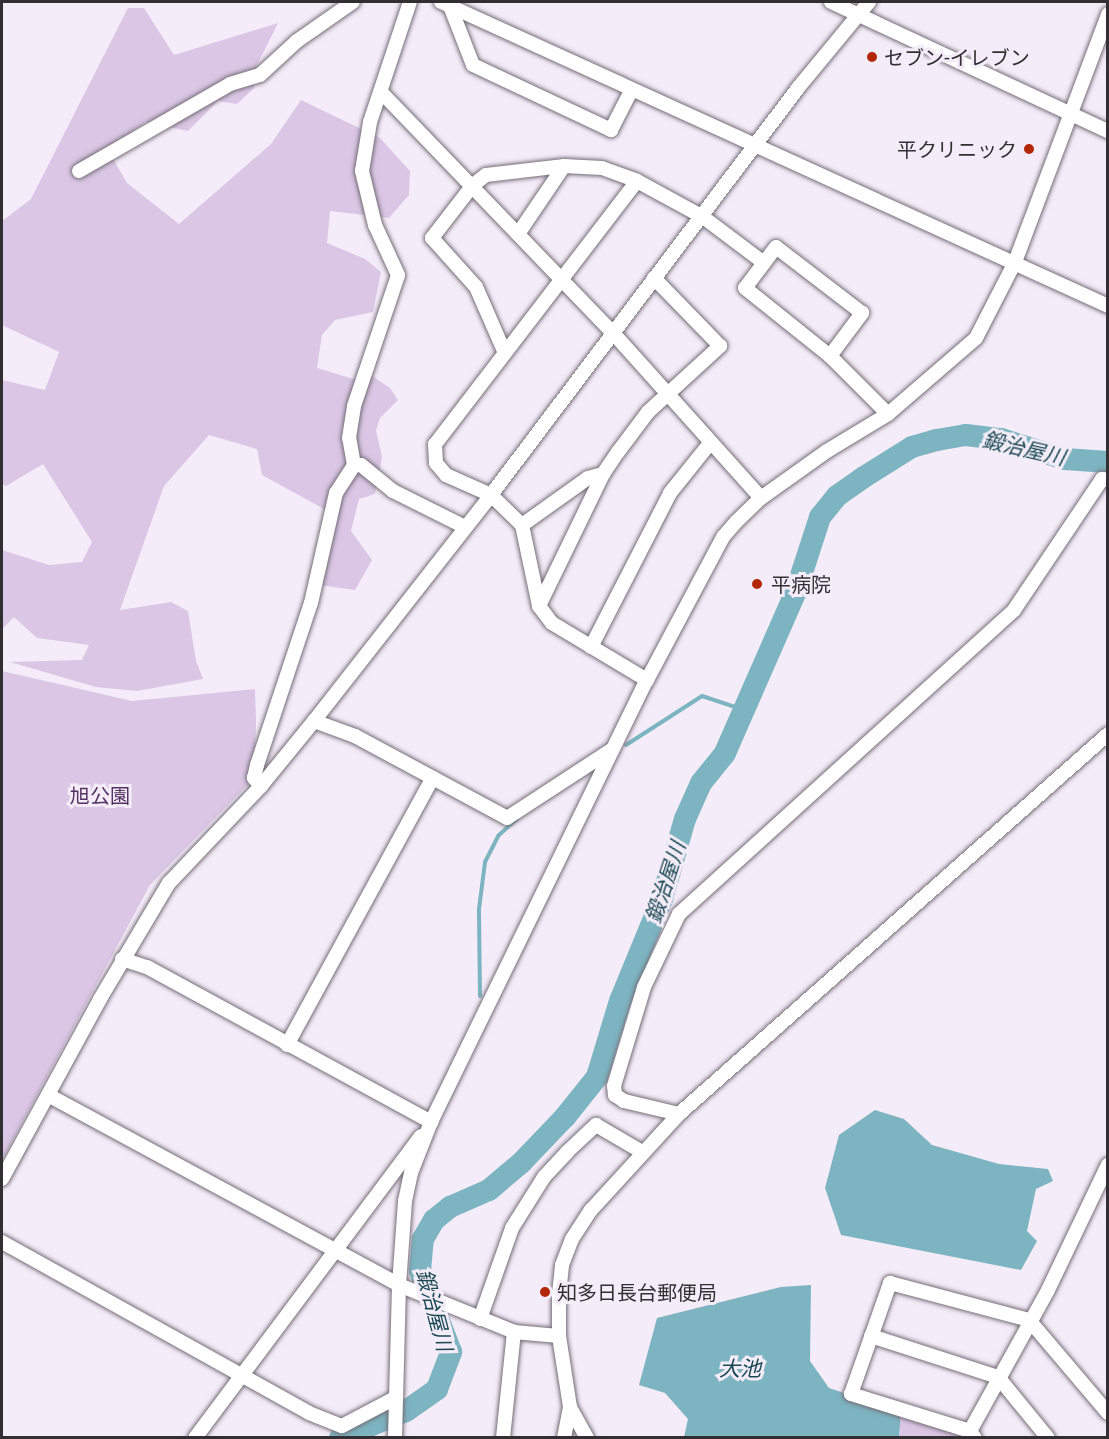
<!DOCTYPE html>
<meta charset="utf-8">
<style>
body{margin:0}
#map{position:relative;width:1109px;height:1439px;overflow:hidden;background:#f5ecf9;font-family:Ubuntu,"Noto Sans JP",sans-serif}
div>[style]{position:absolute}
.green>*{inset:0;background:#dbc6e5}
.water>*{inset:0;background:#7db4c1}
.stream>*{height:4px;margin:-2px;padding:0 2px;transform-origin:2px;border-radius:2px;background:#7db4c1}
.river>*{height:22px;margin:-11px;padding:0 11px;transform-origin:11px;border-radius:11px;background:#7db4c1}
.roads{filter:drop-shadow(0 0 2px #756d78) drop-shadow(0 0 2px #756d78)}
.minor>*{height:14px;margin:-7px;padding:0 7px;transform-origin:7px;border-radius:7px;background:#fff}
.dots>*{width:16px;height:16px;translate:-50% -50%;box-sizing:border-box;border:3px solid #f5ecf9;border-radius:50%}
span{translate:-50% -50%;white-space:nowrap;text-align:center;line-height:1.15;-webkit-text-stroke:6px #f5ecf9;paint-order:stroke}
.poi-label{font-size:20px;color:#322f33}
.left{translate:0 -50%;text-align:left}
.right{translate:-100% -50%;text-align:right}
.park-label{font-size:20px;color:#543263}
.water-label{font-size:21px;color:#184953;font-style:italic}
.frame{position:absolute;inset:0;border:3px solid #322f33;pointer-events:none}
</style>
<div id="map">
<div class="green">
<i style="clip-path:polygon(128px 8px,144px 8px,174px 55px,278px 23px,256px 67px,254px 88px,237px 104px,218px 101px,188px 131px,145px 122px,108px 150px,127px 183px,179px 224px,271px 144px,301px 100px,380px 138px,410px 171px,409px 195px,389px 218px,330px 211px,327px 243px,365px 259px,381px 272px,373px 312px,335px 320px,322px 335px,317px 368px,357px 380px,369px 374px,390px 388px,398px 400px,380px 418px,376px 430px,382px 457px,375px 494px,359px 499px,351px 531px,372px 560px,355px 590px,320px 585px,335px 515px,262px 475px,257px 449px,209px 435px,164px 486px,120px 610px,171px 602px,188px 611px,196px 661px,203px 679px,137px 691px,96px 687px,10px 662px,82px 660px,89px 645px,37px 638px,14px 617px,2px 629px,2px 550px,49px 565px,82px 562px,92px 542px,43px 464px,6px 486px,2px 484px,2px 380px,45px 390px,59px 352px,2px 325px,2px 221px,31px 199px)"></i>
<i style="clip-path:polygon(2px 671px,132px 701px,255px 689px,256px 722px,254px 778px,150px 885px,2px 1160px)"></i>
<i style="clip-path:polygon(901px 1412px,975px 1438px,899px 1438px)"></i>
</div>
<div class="water">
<i style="clip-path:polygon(875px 1110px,904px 1119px,932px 1145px,999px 1164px,1048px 1169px,1053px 1181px,1036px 1189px,1027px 1231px,1037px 1241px,1021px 1270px,841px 1235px,825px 1188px,839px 1135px)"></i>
<i style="clip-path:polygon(811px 1285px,810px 1361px,829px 1388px,901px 1412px,899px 1437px,684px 1437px,688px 1419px,665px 1393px,639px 1385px,657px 1318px,781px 1287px)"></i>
</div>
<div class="stream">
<i style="left:626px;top:745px;width:90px;rotate:-32.8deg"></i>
<i style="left:702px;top:696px;width:41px;rotate:18.4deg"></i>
<i style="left:480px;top:996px;width:87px;rotate:-90.7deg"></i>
<i style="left:479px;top:909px;width:47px;rotate:-82.7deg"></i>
<i style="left:485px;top:862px;width:30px;rotate:-63deg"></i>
<i style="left:499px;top:835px;width:24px;rotate:-42deg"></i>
</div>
<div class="river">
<i style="left:340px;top:1438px;width:71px;rotate:-22.2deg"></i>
<i style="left:406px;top:1411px;width:38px;rotate:-35deg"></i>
<i style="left:437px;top:1389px;width:40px;rotate:-69deg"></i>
<i style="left:451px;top:1352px;width:87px;rotate:-110.9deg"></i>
<i style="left:420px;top:1271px;width:32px;rotate:-85deg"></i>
<i style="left:423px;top:1239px;width:22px;rotate:-60deg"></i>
<i style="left:434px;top:1220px;width:21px;rotate:-39deg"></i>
<i style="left:450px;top:1207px;width:43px;rotate:-23.6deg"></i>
<i style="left:489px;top:1190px;width:42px;rotate:-40.2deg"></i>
<i style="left:521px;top:1163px;width:64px;rotate:-46.3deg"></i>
<i style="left:565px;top:1117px;width:51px;rotate:-51.3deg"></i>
<i style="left:597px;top:1077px;width:79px;rotate:-73.2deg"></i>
<i style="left:620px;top:1001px;width:110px;rotate:-67.6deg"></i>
<i style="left:662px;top:899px;width:83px;rotate:-74deg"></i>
<i style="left:685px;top:819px;width:39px;rotate:-66deg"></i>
<i style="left:701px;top:783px;width:38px;rotate:-51deg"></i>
<i style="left:725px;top:753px;width:177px;rotate:-66.3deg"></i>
<i style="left:796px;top:591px;width:78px;rotate:-72deg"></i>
<i style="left:820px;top:517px;width:27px;rotate:-51deg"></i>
<i style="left:837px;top:496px;width:33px;rotate:-35deg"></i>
<i style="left:864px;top:477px;width:57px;rotate:-32deg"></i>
<i style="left:912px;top:447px;width:26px;rotate:-16deg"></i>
<i style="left:937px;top:440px;width:29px;rotate:-10deg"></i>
<i style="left:966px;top:435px;width:35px;rotate:7deg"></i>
<i style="left:1001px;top:439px;width:67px;rotate:17.4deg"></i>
<i style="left:1065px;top:459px;width:43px;rotate:4deg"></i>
</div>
<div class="roads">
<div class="minor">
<i style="left:441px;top:2px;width:733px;rotate:24.5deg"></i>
<i style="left:831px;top:2px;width:306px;rotate:25deg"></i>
<i style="left:450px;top:6px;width:63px;rotate:68.7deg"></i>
<i style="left:473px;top:65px;width:153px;rotate:25.2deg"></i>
<i style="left:611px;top:130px;width:44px;rotate:-62.9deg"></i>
<i style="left:381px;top:92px;width:336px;rotate:46.1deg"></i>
<i style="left:614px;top:334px;width:220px;rotate:48.1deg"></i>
<i style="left:79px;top:171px;width:174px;rotate:-29.9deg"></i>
<i style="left:230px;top:84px;width:31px;rotate:-17deg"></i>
<i style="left:260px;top:75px;width:50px;rotate:-42.6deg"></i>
<i style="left:297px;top:41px;width:68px;rotate:-34.9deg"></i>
<i style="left:637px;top:181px;width:332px;rotate:127.5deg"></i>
<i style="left:435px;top:444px;width:19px;rotate:87deg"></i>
<i style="left:436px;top:463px;width:16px;rotate:50deg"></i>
<i style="left:446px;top:475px;width:49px;rotate:24deg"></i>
<i style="left:491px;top:495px;width:43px;rotate:44.1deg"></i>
<i style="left:522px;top:525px;width:83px;rotate:78.1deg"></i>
<i style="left:539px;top:606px;width:21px;rotate:53deg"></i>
<i style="left:552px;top:623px;width:111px;rotate:31deg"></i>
<i style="left:518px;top:234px;width:82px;rotate:-55.9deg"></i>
<i style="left:504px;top:351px;width:70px;rotate:-113.6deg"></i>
<i style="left:476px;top:287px;width:66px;rotate:-131.9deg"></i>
<i style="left:432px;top:238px;width:67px;rotate:-52.3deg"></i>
<i style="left:473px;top:185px;width:16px;rotate:-38deg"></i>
<i style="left:486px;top:175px;width:79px;rotate:-6.6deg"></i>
<i style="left:564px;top:166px;width:38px;rotate:3deg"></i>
<i style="left:602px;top:168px;width:37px;rotate:20deg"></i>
<i style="left:637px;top:181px;width:75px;rotate:28.6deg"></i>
<i style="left:703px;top:217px;width:76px;rotate:37deg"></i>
<i style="left:830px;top:356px;width:54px;rotate:-53.3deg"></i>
<i style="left:862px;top:313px;width:108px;rotate:-142.5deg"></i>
<i style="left:776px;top:247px;width:51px;rotate:127.1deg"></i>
<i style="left:745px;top:288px;width:109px;rotate:38.7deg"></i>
<i style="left:830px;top:356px;width:82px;rotate:45deg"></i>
<i style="left:354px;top:465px;width:7px"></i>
<i style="left:361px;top:465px;width:41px;rotate:39.1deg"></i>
<i style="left:393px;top:491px;width:80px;rotate:26.6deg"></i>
<i style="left:522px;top:525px;width:81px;rotate:-35.5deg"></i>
<i style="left:588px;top:478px;width:16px;rotate:-15deg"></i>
<i style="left:539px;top:606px;width:147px;rotate:-64.1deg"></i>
<i style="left:603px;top:474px;width:27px;rotate:-56deg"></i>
<i style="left:618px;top:452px;width:50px;rotate:-53.1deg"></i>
<i style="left:648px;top:412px;width:98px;rotate:-42.5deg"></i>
<i style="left:720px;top:346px;width:95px;rotate:-134.1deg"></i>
<i style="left:591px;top:647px;width:173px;rotate:-62.8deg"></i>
<i style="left:670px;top:493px;width:64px;rotate:-51.3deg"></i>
<i style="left:314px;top:721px;width:44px;rotate:20.1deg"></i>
<i style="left:355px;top:736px;width:173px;rotate:28.3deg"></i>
<i style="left:507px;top:818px;width:126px;rotate:-33.1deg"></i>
<i style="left:261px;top:786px;width:11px;rotate:-131deg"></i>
<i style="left:254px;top:778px;width:13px;rotate:-77deg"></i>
<i style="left:257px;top:765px;width:171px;rotate:-71.6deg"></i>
<i style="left:311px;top:603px;width:113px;rotate:-77.2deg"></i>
<i style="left:336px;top:493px;width:33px;rotate:-57deg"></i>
<i style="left:354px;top:465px;width:27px;rotate:-100deg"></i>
<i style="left:349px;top:438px;width:32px;rotate:-81deg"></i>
<i style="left:354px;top:406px;width:138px;rotate:-71.4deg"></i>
<i style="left:398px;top:275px;width:55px;rotate:-114.7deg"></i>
<i style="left:375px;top:225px;width:56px;rotate:-103.5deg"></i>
<i style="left:362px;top:171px;width:50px;rotate:-80.7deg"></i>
<i style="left:370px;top:122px;width:126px;rotate:-71.6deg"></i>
<i style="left:122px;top:959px;width:26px;rotate:18deg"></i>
<i style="left:147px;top:967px;width:324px;rotate:28.6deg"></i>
<i style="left:287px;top:1045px;width:303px;rotate:-61.4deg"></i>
<i style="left:48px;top:1095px;width:399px;rotate:28.4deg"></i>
<i style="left:399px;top:1285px;width:124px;rotate:22.2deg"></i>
<i style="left:514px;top:1332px;width:45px;rotate:5.1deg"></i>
<i style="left:679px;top:1114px;width:57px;rotate:-166.7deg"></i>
<i style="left:624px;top:1101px;width:11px;rotate:-146deg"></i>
<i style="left:615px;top:1095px;width:9px;rotate:-96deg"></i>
<i style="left:614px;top:1086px;width:103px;rotate:-73.1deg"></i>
<i style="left:644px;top:987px;width:81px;rotate:-64.4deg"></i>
<i style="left:679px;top:914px;width:452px;rotate:-42.2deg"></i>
<i style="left:1014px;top:610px;width:158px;rotate:-56.1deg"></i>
<i style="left:1102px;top:479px;width:6px;rotate:9deg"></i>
<i style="left:2px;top:1179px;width:205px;rotate:-61.4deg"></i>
<i style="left:100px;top:999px;width:135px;rotate:-59.3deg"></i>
<i style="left:169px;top:883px;width:134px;rotate:-46.5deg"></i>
<i style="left:261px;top:786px;width:84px;rotate:-50.8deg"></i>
<i style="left:314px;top:721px;width:287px;rotate:-51.9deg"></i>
<i style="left:491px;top:495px;width:510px;rotate:-52.97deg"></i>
<i style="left:798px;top:88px;width:112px;rotate:-50.5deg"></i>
<i style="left:2px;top:1242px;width:351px;rotate:29.1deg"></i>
<i style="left:309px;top:1413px;width:35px;rotate:22deg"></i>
<i style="left:342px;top:1426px;width:60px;rotate:-27.8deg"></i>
<i style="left:480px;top:1319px;width:96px;rotate:-70.6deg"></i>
<i style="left:512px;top:1228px;width:60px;rotate:-57.9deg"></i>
<i style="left:544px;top:1177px;width:34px;rotate:-47deg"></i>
<i style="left:567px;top:1152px;width:40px;rotate:-43deg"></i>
<i style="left:596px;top:1125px;width:53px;rotate:30.4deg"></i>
<i style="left:871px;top:1336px;width:133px;rotate:17.9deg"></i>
<i style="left:998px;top:1377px;width:79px;rotate:50.7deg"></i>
<i style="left:970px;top:1431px;width:161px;rotate:-61deg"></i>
<i style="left:1048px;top:1290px;width:139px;rotate:-64.4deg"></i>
<i style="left:195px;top:1438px;width:377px;rotate:-53.2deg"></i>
<i style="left:395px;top:1438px;width:153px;rotate:-88.5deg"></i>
<i style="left:399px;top:1285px;width:84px;rotate:-85.9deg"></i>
<i style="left:405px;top:1201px;width:29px;rotate:-78deg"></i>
<i style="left:411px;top:1173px;width:55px;rotate:-68.6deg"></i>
<i style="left:431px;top:1122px;width:492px;rotate:-64deg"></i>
<i style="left:647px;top:680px;width:162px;rotate:-62deg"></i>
<i style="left:723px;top:537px;width:21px;rotate:-49deg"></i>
<i style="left:737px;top:521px;width:33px;rotate:-44deg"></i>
<i style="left:761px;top:498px;width:81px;rotate:-35.5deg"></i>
<i style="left:827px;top:451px;width:71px;rotate:-31.2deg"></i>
<i style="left:888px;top:414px;width:116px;rotate:-40.8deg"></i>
<i style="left:976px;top:338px;width:85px;rotate:-62.8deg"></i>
<i style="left:1015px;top:262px;width:265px;rotate:-69.4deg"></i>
<i style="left:503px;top:1438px;width:107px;rotate:-84.1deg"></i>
<i style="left:564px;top:1438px;width:32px;rotate:-79deg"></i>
<i style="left:587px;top:1438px;width:35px;rotate:-119deg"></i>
<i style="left:570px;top:1407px;width:72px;rotate:-98.8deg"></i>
<i style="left:559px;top:1336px;width:42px;rotate:-90deg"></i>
<i style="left:559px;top:1294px;width:29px;rotate:-84deg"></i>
<i style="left:562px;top:1265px;width:28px;rotate:-69deg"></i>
<i style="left:572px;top:1239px;width:35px;rotate:-57deg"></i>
<i style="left:591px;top:1210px;width:130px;rotate:-47.5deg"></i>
<i style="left:679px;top:1114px;width:573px;rotate:-41.53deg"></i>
<i style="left:975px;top:1438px;width:9px;rotate:-126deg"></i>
<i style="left:970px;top:1431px;width:125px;rotate:-162.7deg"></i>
<i style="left:851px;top:1394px;width:118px;rotate:-70.6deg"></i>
<i style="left:890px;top:1283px;width:144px;rotate:14.9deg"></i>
<i style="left:1029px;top:1320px;width:122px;rotate:49.7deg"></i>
</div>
</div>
<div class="dots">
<i style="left:872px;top:57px;background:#b32706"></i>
<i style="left:1029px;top:149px;background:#b32706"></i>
<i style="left:757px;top:584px;background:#b32706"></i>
<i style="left:545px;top:1292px;background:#b32706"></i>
</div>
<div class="poi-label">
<span class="left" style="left:884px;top:57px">セブン-イレブン</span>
<span class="right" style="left:1017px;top:149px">平クリニック</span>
<span class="left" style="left:771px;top:584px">平病院</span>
<span class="left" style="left:557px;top:1292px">知多日長台郵便局</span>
</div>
<div class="park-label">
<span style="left:100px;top:795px">旭公園</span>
</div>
<div class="water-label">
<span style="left:1024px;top:448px;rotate:13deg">鍛治屋川</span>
<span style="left:665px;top:882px;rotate:-72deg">鍛治屋川</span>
<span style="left:435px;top:1310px;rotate:75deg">鍛治屋川</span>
<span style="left:740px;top:1368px">大池</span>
</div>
<div class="frame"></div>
</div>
